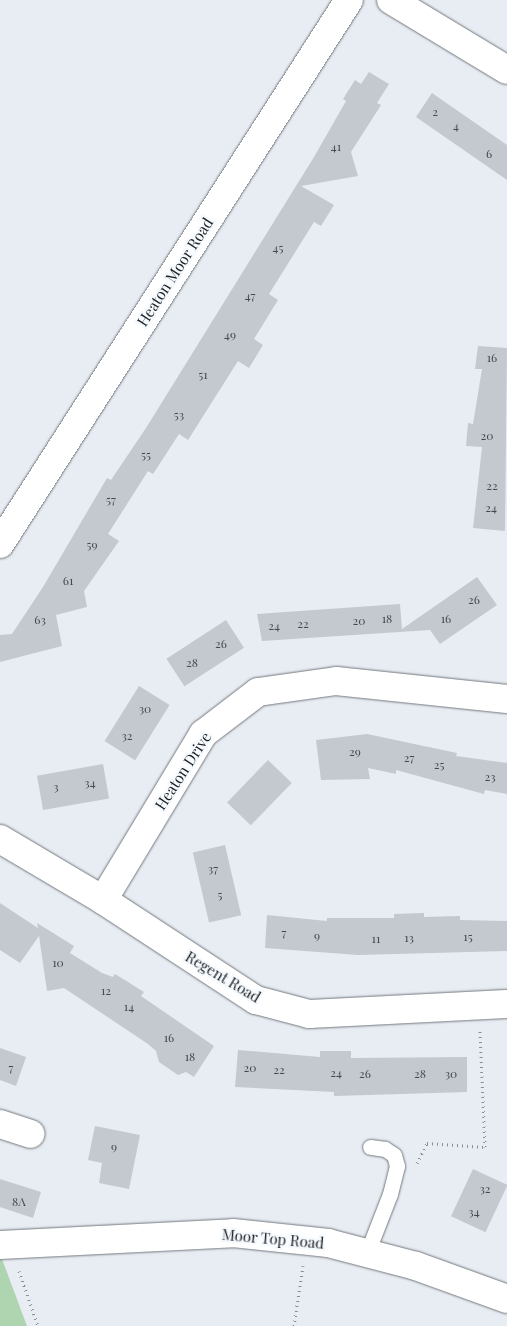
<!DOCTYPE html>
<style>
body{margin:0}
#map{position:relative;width:507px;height:1326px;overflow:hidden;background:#e7edf3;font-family:"Playfair Display",serif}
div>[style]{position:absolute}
.green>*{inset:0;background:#afd4b0}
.building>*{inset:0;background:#c3c9cf;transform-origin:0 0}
.path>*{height:3px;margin-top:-1.5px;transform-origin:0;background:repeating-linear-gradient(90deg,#898e92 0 1px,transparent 0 5px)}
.roads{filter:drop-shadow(0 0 1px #73787e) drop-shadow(0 0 1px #73787e)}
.lane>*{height:15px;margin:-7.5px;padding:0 7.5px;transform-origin:7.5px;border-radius:7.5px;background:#fff}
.street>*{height:28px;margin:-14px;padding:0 14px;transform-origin:14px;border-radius:14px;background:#fff}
.secondary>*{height:28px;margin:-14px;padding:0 14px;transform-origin:14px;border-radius:14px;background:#fff}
span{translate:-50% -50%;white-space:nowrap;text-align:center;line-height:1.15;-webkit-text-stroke:4.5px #f5faff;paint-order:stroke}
.number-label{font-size:12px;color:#46494c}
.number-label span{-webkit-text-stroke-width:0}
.street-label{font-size:15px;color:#1c1e20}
</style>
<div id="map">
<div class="green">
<i style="clip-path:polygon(0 1259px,2px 1259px,27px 1326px,0 1326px)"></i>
</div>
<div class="building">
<i style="clip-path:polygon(369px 72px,389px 84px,377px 103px,381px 105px,351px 152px,358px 176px,301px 186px,334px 205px,321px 226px,314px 222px,269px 294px,278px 300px,254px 339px,263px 345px,249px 368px,238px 361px,188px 440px,179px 434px,153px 474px,148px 471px,108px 534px,119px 541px,84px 591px,87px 607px,56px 615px,62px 646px,0 662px,0 635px,12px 634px,43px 587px,107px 478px,111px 480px,146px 428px,314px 157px,346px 101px,343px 99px,355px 80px,361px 84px)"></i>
<i style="clip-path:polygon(432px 93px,507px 145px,507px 180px,416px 117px)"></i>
<i style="clip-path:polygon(478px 346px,507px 348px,505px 531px,473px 528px,482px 447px,466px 446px,468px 423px,473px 424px,482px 369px,475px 369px)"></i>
<i style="clip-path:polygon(477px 577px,497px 605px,440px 644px,430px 630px,262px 641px,257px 614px,400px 604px,402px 629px)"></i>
<i style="left:226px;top:620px;width:33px;height:71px;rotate:57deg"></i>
<i style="left:139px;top:686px;width:36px;height:65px;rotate:32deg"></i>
<i style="clip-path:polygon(367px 734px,457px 753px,456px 756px,507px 763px,507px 794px,485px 790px,484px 794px,396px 770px,396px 774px,368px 768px,370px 779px,321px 780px,316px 740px)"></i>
<i style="left:268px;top:760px;width:33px;height:59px;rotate:44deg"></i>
<i style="left:103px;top:764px;width:35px;height:67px;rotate:80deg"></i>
<i style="left:225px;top:845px;width:72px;height:33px;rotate:77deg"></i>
<i style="clip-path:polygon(0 903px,38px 928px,37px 923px,74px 946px,70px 953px,102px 973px,113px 977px,115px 974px,128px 982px,144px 992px,141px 996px,214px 1046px,194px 1077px,186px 1072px,178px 1075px,159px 1062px,156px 1051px,148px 1044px,64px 988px,47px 991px,39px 936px,20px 963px,0 950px)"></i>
<i style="clip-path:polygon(424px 913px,424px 917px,460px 916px,460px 920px,507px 921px,507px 951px,358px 955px,265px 948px,267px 915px,327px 921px,327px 918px,394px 918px,394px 914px)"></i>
<i style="clip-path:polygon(0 1048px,26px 1057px,16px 1086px,0 1080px)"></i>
<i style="clip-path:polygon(238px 1050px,320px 1057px,320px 1051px,351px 1051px,351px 1058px,467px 1057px,467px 1092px,334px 1096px,334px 1092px,235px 1087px)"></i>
<i style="clip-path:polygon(95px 1126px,140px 1135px,129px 1189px,99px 1183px,102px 1163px,88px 1160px)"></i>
<i style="left:473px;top:1169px;width:38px;height:52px;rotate:25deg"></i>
<i style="clip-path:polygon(0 1179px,41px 1192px,33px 1218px,0 1207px)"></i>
</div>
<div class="path">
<i style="left:417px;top:1163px;width:22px;rotate:-63deg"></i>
<i style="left:427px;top:1143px;width:58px;rotate:3.9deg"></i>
<i style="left:485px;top:1147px;width:116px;rotate:-92.5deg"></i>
<i style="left:19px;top:1271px;width:58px;rotate:70.9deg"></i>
<i style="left:294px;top:1326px;width:61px;rotate:-81.5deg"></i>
</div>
<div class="roads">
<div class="lane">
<i style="left:367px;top:1253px;width:63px;rotate:-68.7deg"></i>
<i style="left:390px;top:1194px;width:29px;rotate:-76deg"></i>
<i style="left:397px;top:1166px;width:11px;rotate:-105deg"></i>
<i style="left:394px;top:1155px;width:11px;rotate:-146deg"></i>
<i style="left:385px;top:1149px;width:15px;rotate:-172deg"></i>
</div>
<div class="street">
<i style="left:391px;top:0;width:135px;rotate:31.1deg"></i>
<i style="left:0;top:839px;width:120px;rotate:30.6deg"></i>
<i style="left:103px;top:900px;width:183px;rotate:33.2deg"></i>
<i style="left:256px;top:1000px;width:55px;rotate:14.8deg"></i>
<i style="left:309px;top:1014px;width:198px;rotate:-2.9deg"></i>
<i style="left:103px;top:900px;width:194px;rotate:-58.9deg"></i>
<i style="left:203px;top:734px;width:69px;rotate:-37.4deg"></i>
<i style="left:258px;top:692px;width:79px;rotate:-8deg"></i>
<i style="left:336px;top:681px;width:172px;rotate:6deg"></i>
<i style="left:0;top:1124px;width:32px;rotate:18deg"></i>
</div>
<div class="secondary">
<i style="left:0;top:544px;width:646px;rotate:-57.32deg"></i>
<i style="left:0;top:1245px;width:233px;rotate:-2.9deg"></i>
<i style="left:233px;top:1233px;width:96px;rotate:6deg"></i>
<i style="left:328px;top:1243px;width:91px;rotate:14.6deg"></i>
<i style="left:416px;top:1266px;width:97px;rotate:19.9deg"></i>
</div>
</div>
<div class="number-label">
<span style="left:435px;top:112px">2</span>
<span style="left:456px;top:126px">4</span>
<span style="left:336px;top:147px">41</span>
<span style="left:489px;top:154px">6</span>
<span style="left:278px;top:248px">45</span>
<span style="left:250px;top:296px">47</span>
<span style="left:230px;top:335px">49</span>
<span style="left:492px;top:358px">16</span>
<span style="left:203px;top:375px">51</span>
<span style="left:179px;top:415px">53</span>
<span style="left:487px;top:436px">20</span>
<span style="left:146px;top:455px">55</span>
<span style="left:492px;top:486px">22</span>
<span style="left:111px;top:500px">57</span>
<span style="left:491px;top:508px">24</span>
<span style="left:92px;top:545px">59</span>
<span style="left:68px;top:581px">61</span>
<span style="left:474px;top:600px">26</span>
<span style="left:387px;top:619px">18</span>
<span style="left:446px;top:619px">16</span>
<span style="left:40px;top:620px">63</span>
<span style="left:359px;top:621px">20</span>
<span style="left:303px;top:624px">22</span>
<span style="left:274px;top:626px">24</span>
<span style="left:221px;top:644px">26</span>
<span style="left:192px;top:663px">28</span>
<span style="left:145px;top:709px">30</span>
<span style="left:127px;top:736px">32</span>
<span style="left:355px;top:752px">29</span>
<span style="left:409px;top:758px">27</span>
<span style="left:439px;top:765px">25</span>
<span style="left:490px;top:777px">23</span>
<span style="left:90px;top:783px">34</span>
<span style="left:56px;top:787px">3</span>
<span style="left:213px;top:869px">37</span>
<span style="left:220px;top:895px">5</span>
<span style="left:284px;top:933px">7</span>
<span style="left:317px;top:936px">9</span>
<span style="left:468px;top:937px">15</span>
<span style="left:409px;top:938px">13</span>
<span style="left:376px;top:939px">11</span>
<span style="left:58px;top:963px">10</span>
<span style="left:106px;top:991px">12</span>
<span style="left:129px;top:1007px">14</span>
<span style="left:169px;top:1038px">16</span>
<span style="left:190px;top:1057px">18</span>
<span style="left:11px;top:1068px">7</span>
<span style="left:250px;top:1068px">20</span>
<span style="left:279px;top:1070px">22</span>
<span style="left:336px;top:1073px">24</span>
<span style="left:365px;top:1074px">26</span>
<span style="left:420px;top:1074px">28</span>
<span style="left:451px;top:1074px">30</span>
<span style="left:114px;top:1147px">9</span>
<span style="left:485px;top:1189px">32</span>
<span style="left:19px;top:1202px">8A</span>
<span style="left:474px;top:1212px">34</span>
</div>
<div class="street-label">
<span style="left:175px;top:272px;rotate:-57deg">Heaton Moor Road</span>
<span style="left:183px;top:771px;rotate:-57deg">Heaton Drive</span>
<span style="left:223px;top:977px;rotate:31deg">Regent Road</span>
<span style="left:273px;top:1239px;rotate:5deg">Moor Top Road</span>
</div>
</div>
